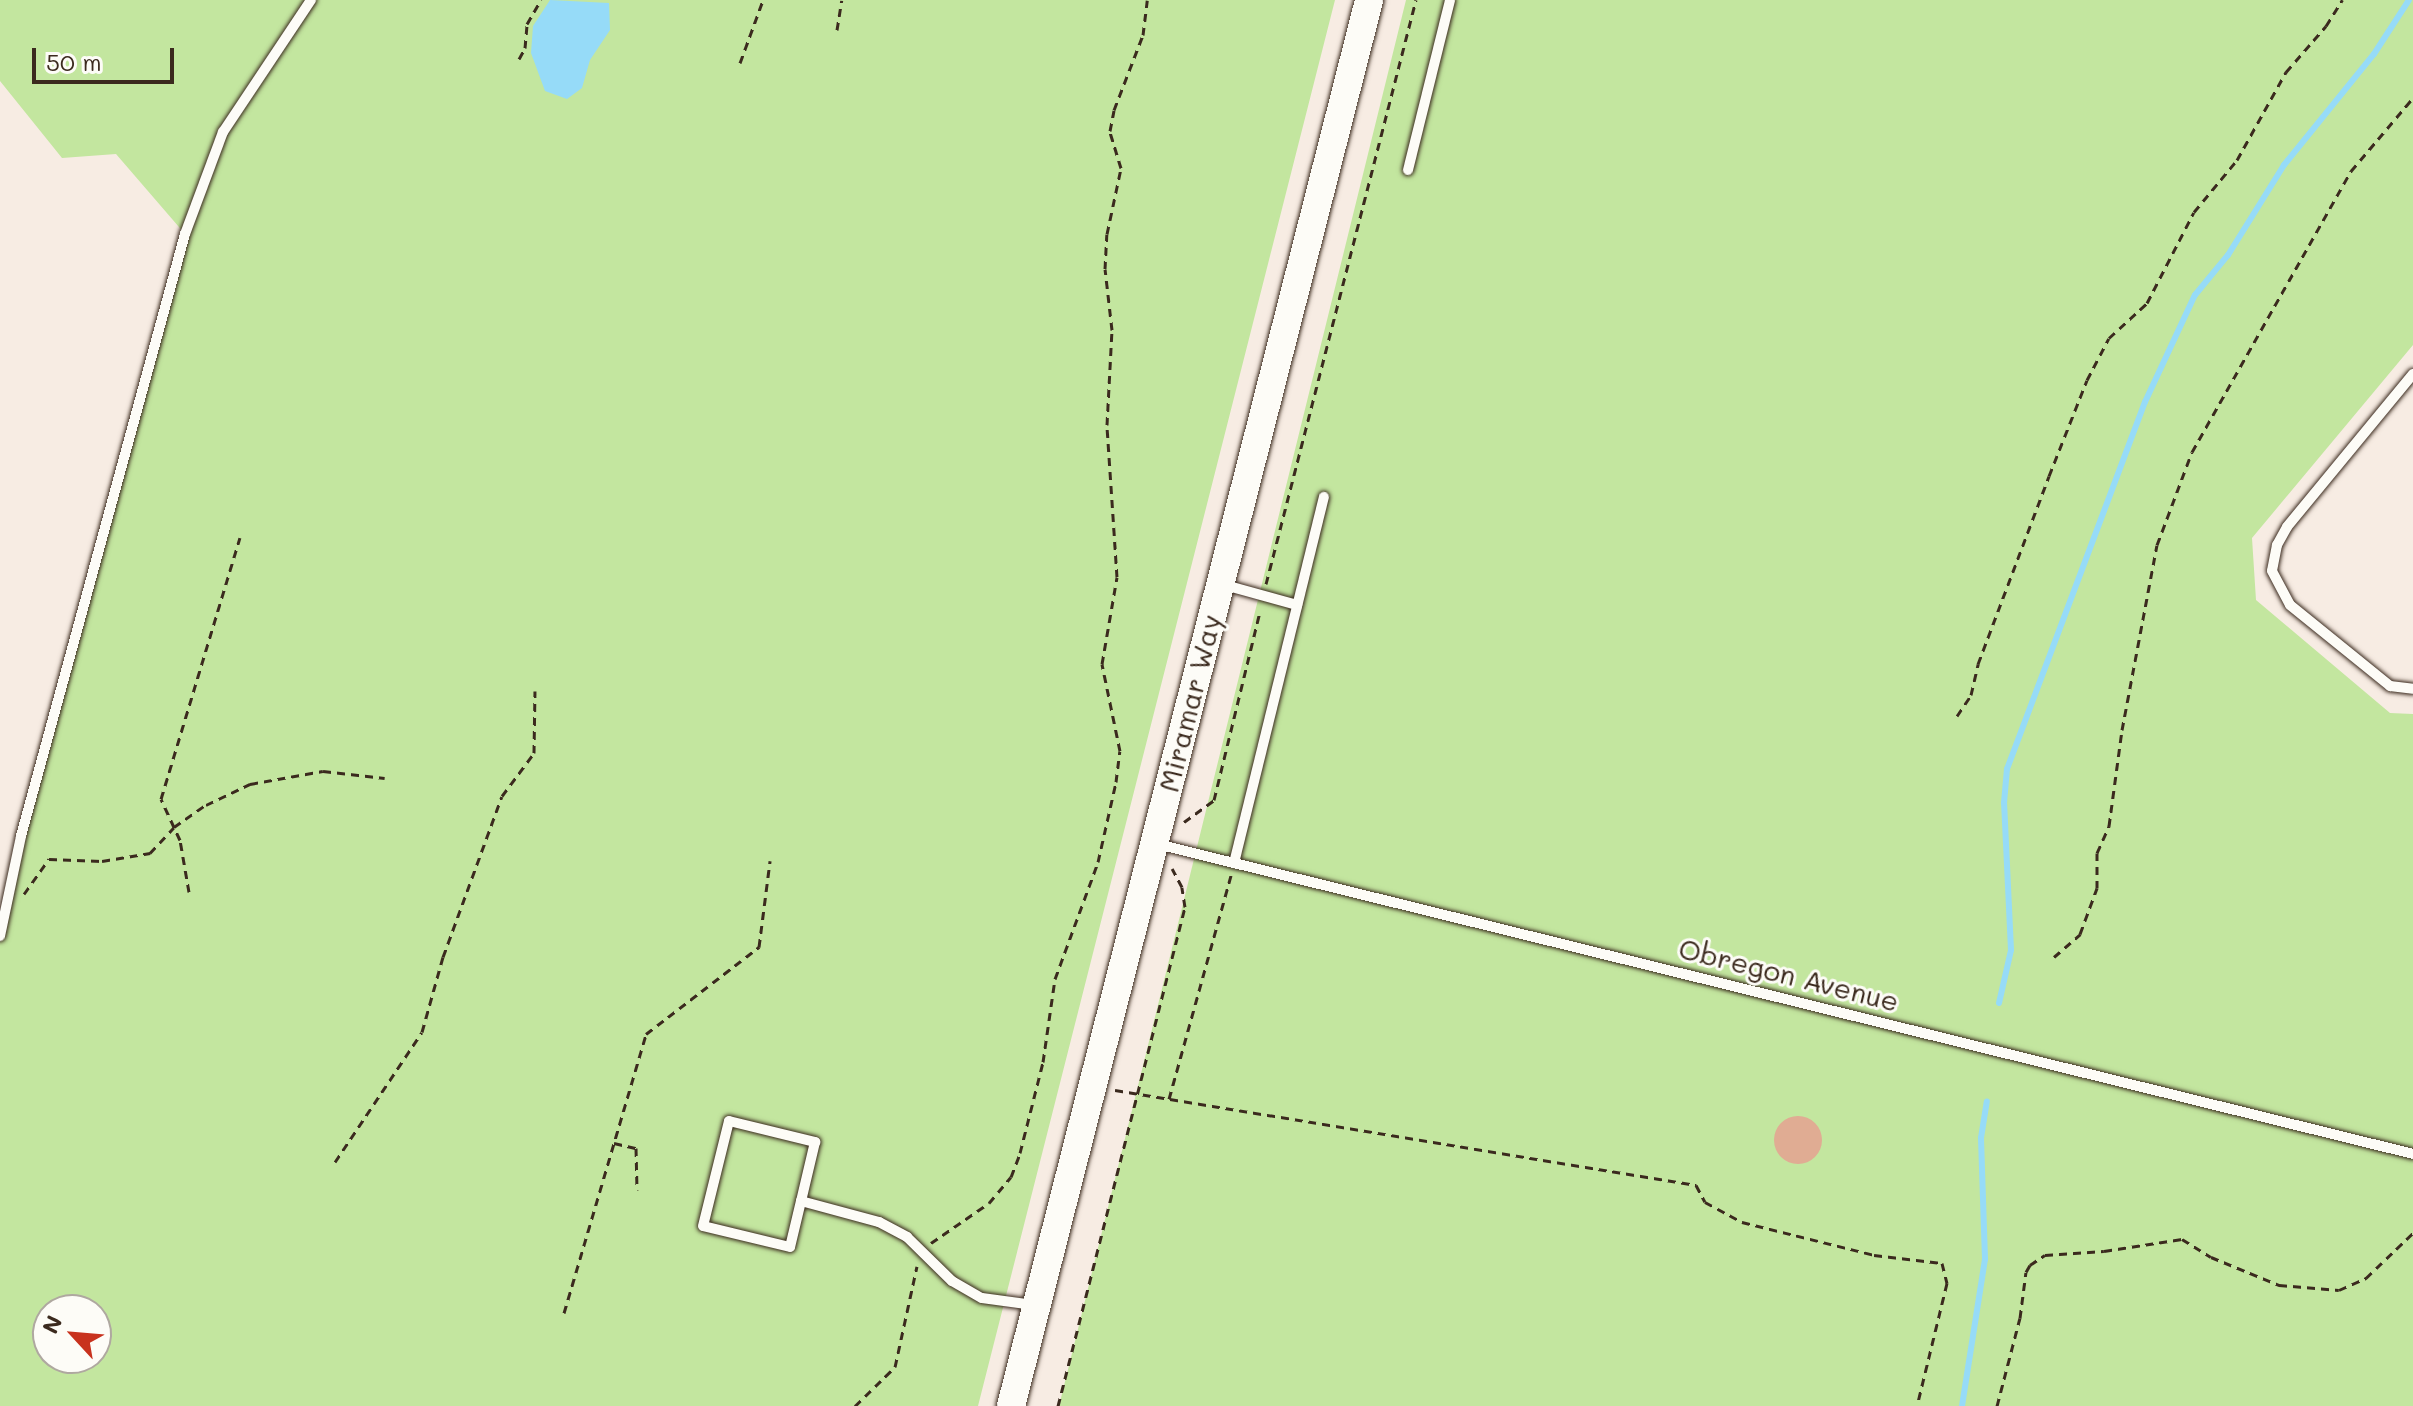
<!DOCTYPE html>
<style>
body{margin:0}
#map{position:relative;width:2413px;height:1406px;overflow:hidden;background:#f7ece3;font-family:Mali,sans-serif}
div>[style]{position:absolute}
.green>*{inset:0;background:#c3e69f}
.water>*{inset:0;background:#96dbf8}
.stream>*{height:6px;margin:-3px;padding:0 3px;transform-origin:3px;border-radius:3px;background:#96dbf8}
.building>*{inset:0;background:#e0ac93}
.round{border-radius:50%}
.path>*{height:3px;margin-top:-1.5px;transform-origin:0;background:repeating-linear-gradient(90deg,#3b2a1e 0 8px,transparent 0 14px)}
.roads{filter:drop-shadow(0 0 2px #3b2a1e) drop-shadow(0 0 2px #3b2a1e)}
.lane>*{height:10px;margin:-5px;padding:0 5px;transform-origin:5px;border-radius:5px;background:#fdfcf7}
.secondary>*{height:28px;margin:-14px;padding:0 14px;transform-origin:14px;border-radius:14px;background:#fdfcf7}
span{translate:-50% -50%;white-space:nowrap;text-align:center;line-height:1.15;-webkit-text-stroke:6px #fdfcf7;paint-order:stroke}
.street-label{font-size:28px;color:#3b2a1e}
.north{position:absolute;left:32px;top:1294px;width:80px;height:80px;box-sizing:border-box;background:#fdfcf7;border:2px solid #afa8a0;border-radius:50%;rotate:296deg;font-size:22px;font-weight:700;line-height:32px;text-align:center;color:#3b2a1e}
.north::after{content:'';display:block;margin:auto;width:28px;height:36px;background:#c8321e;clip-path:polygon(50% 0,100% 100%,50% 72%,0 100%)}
.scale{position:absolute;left:32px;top:48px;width:142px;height:36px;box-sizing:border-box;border:4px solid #3b2a1e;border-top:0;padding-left:10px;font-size:24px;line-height:28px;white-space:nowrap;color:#3b2a1e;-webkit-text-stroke:6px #fdfcf7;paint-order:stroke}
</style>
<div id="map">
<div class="green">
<i style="clip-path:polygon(evenodd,0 0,1335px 0,978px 1406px,0 1406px,0 936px,21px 836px,185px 234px,116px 154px,62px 158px,0 81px,0 0,48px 1310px,96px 1310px,96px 1358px,48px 1358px,48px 1310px)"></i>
<i style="clip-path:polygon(1406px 0,2413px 0,2413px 345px,2252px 538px,2256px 600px,2390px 713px,2413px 714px,2413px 1406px,1059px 1406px)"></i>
</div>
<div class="water">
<i style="clip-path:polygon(550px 0,609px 3px,610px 30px,590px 60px,582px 88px,567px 99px,545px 91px,531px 53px,533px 26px)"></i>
</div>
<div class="stream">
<i style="left:1999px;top:1003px;width:54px;rotate:-77.2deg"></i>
<i style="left:2011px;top:950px;width:147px;rotate:-92.7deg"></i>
<i style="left:2004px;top:803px;width:34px;rotate:-85deg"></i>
<i style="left:2007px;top:769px;width:392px;rotate:-69.4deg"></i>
<i style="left:2145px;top:402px;width:118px;rotate:-65deg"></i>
<i style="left:2195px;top:295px;width:52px;rotate:-50.5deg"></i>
<i style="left:2228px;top:255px;width:106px;rotate:-58.1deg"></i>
<i style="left:2284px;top:165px;width:143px;rotate:-51deg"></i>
<i style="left:2374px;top:54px;width:64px;rotate:-57.1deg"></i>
<i style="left:1962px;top:1406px;width:149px;rotate:-81.1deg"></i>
<i style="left:1985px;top:1259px;width:121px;rotate:-91.9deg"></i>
<i style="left:1981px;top:1138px;width:37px;rotate:-81deg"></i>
</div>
<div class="building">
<i class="round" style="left:1774px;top:1116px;width:48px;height:48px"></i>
</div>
<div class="path">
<i style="left:837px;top:30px;width:30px;rotate:-81deg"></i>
<i style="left:519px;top:59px;width:13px;rotate:-61deg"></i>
<i style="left:525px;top:48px;width:24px;rotate:-85deg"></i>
<i style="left:527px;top:24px;width:28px;rotate:-60deg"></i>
<i style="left:740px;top:63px;width:67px;rotate:-69.9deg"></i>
<i style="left:1266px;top:584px;width:603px;rotate:-75.6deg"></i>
<i style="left:1957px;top:716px;width:25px;rotate:-56deg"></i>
<i style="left:1971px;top:695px;width:32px;rotate:-77deg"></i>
<i style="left:1978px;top:664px;width:201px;rotate:-69.3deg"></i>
<i style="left:2049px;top:476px;width:103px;rotate:-68.4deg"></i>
<i style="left:2087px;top:380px;width:47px;rotate:-62.4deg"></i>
<i style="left:2109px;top:338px;width:52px;rotate:-42.6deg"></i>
<i style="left:2147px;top:303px;width:102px;rotate:-62.7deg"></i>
<i style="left:2194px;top:212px;width:67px;rotate:-50.4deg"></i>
<i style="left:2237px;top:160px;width:101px;rotate:-60.9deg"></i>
<i style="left:2286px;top:72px;width:61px;rotate:-49deg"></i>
<i style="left:2326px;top:26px;width:31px;rotate:-58deg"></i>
<i style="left:1184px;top:822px;width:37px;rotate:-36deg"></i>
<i style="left:1214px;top:800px;width:195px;rotate:-76.3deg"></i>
<i style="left:189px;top:892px;width:53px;rotate:-99.8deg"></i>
<i style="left:180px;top:840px;width:45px;rotate:-114.9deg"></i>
<i style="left:161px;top:799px;width:273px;rotate:-73.2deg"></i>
<i style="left:24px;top:894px;width:43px;rotate:-54.5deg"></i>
<i style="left:49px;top:859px;width:53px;rotate:2.2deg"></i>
<i style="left:102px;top:861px;width:49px;rotate:-9.5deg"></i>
<i style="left:150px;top:853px;width:35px;rotate:-47deg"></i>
<i style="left:174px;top:827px;width:39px;rotate:-35deg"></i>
<i style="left:206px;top:805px;width:49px;rotate:-25.5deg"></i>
<i style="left:250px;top:784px;width:74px;rotate:-10.1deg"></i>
<i style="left:323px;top:771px;width:62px;rotate:6.4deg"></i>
<i style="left:2054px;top:957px;width:35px;rotate:-41deg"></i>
<i style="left:2080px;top:934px;width:49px;rotate:-69.7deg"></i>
<i style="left:2097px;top:888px;width:35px;rotate:-90deg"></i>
<i style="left:2097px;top:853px;width:30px;rotate:-66deg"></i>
<i style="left:2109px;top:826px;width:97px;rotate:-82.3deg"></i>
<i style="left:2122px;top:730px;width:188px;rotate:-79.3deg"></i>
<i style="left:2157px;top:545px;width:99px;rotate:-69.4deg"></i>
<i style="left:2192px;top:452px;width:323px;rotate:-60.5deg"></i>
<i style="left:2351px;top:171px;width:96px;rotate:-49.7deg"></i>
<i style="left:1115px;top:1090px;width:589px;rotate:9.29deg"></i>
<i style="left:1696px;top:1185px;width:19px;rotate:62deg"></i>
<i style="left:1705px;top:1202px;width:42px;rotate:28.4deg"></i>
<i style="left:1742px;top:1222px;width:136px;rotate:14deg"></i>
<i style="left:1874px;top:1255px;width:68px;rotate:6.7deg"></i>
<i style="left:1942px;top:1263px;width:21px;rotate:76deg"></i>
<i style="left:1947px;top:1283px;width:127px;rotate:103.7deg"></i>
<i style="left:1169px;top:1099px;width:232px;rotate:-74.5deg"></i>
<i style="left:614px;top:1143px;width:23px;rotate:13deg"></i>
<i style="left:636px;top:1148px;width:42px;rotate:88.6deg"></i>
<i style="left:335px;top:1162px;width:156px;rotate:-56.2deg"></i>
<i style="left:422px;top:1032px;width:78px;rotate:-74.4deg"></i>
<i style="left:443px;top:957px;width:171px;rotate:-69.9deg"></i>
<i style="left:502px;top:796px;width:54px;rotate:-53.3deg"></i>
<i style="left:534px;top:753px;width:62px;rotate:-89.1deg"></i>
<i style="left:931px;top:1243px;width:70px;rotate:-34.6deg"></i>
<i style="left:989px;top:1203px;width:34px;rotate:-50deg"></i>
<i style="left:1011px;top:1177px;width:26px;rotate:-69deg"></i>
<i style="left:1020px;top:1153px;width:94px;rotate:-75.8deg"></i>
<i style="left:1043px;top:1062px;width:84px;rotate:-81.8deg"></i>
<i style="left:1055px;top:979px;width:125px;rotate:-69.8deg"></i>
<i style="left:1098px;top:862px;width:82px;rotate:-77.3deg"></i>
<i style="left:1116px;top:782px;width:31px;rotate:-83deg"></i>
<i style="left:1120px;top:751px;width:89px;rotate:-101.7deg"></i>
<i style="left:1102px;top:664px;width:88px;rotate:-80.2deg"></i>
<i style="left:1117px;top:577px;width:152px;rotate:-93.8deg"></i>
<i style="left:1107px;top:425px;width:95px;rotate:-87deg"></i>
<i style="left:1112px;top:330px;width:61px;rotate:-96.5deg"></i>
<i style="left:1105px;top:269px;width:35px;rotate:-87deg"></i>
<i style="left:1107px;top:234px;width:67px;rotate:-78deg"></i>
<i style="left:1121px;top:168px;width:39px;rotate:-107deg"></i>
<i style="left:1110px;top:131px;width:21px;rotate:-79deg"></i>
<i style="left:1114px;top:110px;width:80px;rotate:-68.9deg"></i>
<i style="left:1143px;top:35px;width:35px;rotate:-83deg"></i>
<i style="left:564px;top:1313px;width:291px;rotate:-73.6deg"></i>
<i style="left:646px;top:1034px;width:143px;rotate:-37.6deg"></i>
<i style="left:759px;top:947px;width:87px;rotate:-82.7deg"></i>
<i style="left:855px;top:1406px;width:56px;rotate:-44.3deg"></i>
<i style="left:895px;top:1367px;width:103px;rotate:-77.7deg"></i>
<i style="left:1058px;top:1406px;width:515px;rotate:-75.72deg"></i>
<i style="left:1185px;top:907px;width:20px;rotate:-99deg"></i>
<i style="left:1182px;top:887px;width:21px;rotate:-118deg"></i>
<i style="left:1997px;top:1406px;width:91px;rotate:-75.4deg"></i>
<i style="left:2020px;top:1318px;width:46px;rotate:-82.6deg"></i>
<i style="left:2026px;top:1272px;width:8px;rotate:-60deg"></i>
<i style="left:2030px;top:1265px;width:18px;rotate:-34deg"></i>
<i style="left:2045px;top:1255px;width:59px;rotate:-3.9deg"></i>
<i style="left:2104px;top:1251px;width:79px;rotate:-8.7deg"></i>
<i style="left:2182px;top:1239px;width:34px;rotate:32deg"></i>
<i style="left:2211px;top:1257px;width:74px;rotate:22.4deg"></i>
<i style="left:2279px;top:1285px;width:60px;rotate:4.8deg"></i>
<i style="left:2339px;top:1290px;width:30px;rotate:-24deg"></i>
<i style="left:2366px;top:1278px;width:65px;rotate:-43.8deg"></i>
</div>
<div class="roads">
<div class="lane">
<i style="left:1408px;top:170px;width:175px;rotate:-76.1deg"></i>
<i style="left:2413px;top:374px;width:198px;rotate:129.5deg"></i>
<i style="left:2287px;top:527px;width:21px;rotate:119deg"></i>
<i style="left:2277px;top:545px;width:26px;rotate:101deg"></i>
<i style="left:2272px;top:571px;width:38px;rotate:62deg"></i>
<i style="left:2290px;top:605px;width:129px;rotate:39deg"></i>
<i style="left:2390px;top:686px;width:23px;rotate:7deg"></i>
<i style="left:1221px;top:584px;width:79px;rotate:15.4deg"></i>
<i style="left:1157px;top:844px;width:1294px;rotate:13.86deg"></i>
<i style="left:1234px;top:863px;width:377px;rotate:-76.2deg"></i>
<i style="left:0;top:936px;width:102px;rotate:-78.1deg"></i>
<i style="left:21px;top:836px;width:624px;rotate:-74.76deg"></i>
<i style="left:185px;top:234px;width:109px;rotate:-69.6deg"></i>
<i style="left:223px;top:132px;width:159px;rotate:-56.3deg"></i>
<i style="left:801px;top:1201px;width:47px;rotate:103.4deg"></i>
<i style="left:790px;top:1247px;width:89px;rotate:-166.4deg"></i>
<i style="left:703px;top:1226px;width:108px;rotate:-76.1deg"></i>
<i style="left:729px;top:1121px;width:89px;rotate:13.7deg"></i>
<i style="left:815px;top:1142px;width:61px;rotate:103.3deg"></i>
<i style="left:801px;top:1201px;width:81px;rotate:15.1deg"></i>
<i style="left:879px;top:1222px;width:32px;rotate:28deg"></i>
<i style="left:907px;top:1237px;width:63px;rotate:44.4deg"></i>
<i style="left:952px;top:1281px;width:34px;rotate:30deg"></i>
<i style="left:982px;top:1298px;width:52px;rotate:7.7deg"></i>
</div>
<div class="secondary">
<i style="left:1011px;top:1406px;width:1451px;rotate:-75.71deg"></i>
</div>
</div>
<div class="street-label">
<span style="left:1189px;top:703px;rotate:-76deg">Miramar Way</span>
<span style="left:1789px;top:974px;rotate:14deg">Obregon Avenue</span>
</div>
<div class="north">N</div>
<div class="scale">50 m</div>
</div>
